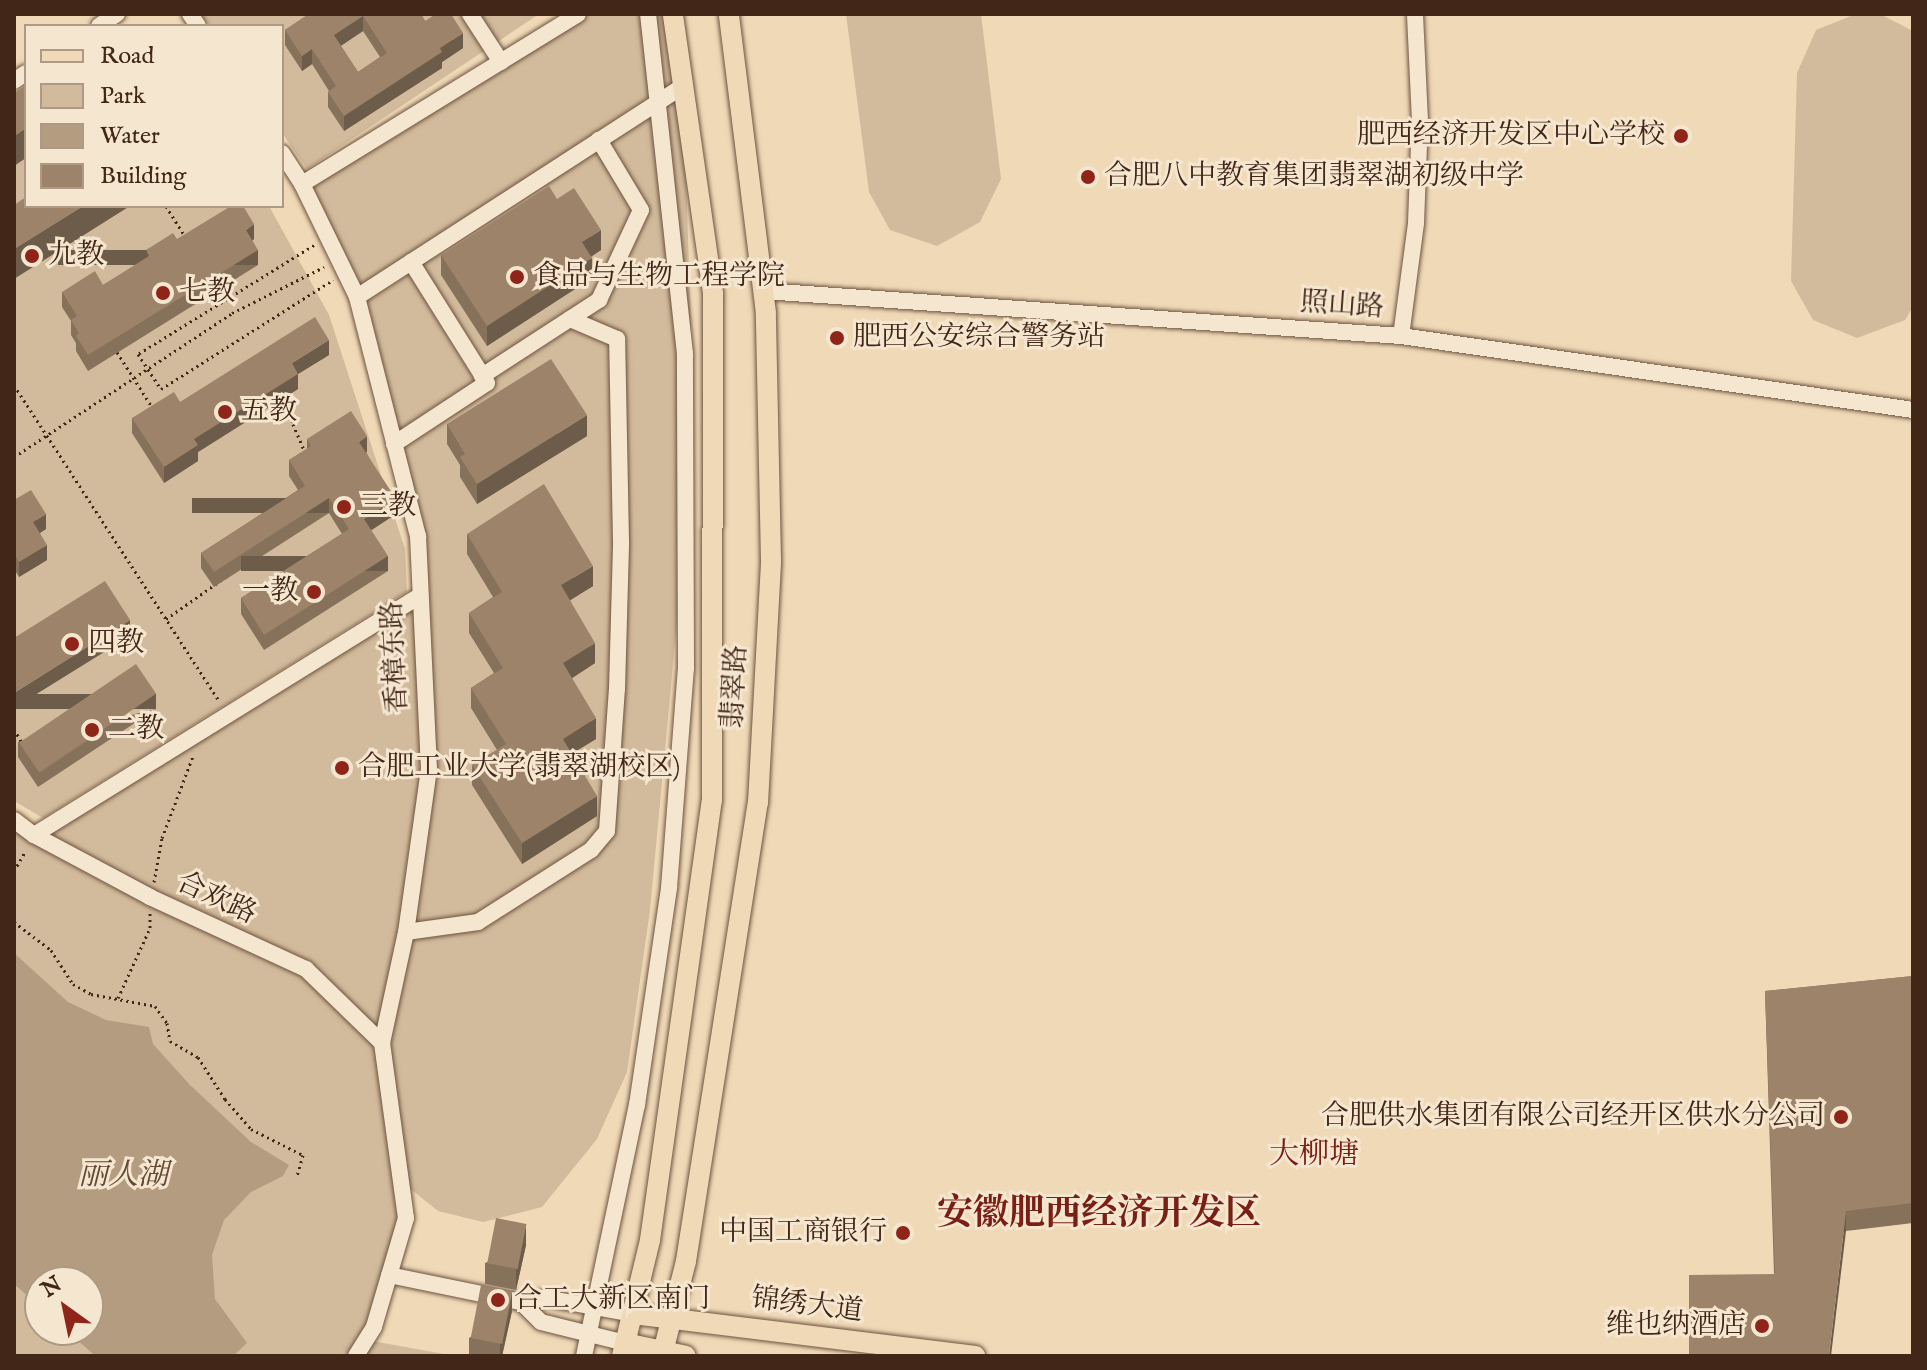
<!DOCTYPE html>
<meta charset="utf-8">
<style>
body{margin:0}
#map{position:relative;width:1927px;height:1370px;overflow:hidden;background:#efd9b7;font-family:"IM FELL English","Noto Serif SC",serif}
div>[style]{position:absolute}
.green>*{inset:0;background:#d2bb9c}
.water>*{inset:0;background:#b49c81}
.path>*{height:3px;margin-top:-1.5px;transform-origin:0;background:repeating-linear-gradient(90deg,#422617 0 2px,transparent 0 6px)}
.roads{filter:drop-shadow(0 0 2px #6d533f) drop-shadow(0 0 2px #6d533f)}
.minor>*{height:16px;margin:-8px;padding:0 8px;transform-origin:8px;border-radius:8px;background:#f5e6d0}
.major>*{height:20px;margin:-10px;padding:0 10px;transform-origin:10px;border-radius:10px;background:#efd9b7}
.path-bridge>*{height:3px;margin-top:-1.5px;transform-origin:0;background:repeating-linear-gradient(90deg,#422617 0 2px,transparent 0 6px)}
.wall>*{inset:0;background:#86715b}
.shaded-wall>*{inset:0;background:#6d5c4a;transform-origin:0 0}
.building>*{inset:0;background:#9c836a;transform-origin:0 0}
.dots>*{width:22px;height:22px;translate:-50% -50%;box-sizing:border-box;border:4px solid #f5e6d0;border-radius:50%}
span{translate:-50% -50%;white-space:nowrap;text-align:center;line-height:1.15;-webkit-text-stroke:6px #f5e6d0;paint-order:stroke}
.poi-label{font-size:28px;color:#422617}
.right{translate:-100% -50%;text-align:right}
.left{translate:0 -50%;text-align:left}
.street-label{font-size:28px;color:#422617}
.neighbourhood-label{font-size:30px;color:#7a1f14}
.water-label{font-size:30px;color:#644937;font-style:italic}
.district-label{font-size:36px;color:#7a1f14;font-weight:700}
.frame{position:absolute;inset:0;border:16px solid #422617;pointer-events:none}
.legend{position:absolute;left:24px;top:24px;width:260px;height:184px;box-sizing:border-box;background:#f5e6d0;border:2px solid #ad9986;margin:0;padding:10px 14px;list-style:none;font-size:24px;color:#422617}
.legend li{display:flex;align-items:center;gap:16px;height:40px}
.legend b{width:40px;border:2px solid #ad9986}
.north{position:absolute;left:24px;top:1266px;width:80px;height:80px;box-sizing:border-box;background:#f5e6d0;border:2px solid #ad9986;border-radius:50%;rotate:327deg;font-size:22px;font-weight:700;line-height:32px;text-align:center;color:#422617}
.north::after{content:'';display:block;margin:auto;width:28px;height:36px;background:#8f2418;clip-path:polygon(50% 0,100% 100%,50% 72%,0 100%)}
</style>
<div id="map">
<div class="green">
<i style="clip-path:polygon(201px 14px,539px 14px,307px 169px,282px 133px,282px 26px,209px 26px)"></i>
<i style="clip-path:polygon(evenodd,578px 14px,673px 14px,683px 86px,691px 326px,682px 568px,650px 910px,627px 1072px,597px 1139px,542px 1207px,483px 1222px,438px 1211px,402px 1182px,399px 1230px,367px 1340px,455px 1356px,14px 1356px,14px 820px,35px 835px,418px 597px,418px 536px,357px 295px,303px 184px,578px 14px,40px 1282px,88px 1282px,88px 1330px,40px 1330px,40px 1282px)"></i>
<i style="clip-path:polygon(846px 14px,981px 14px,1001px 179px,980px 222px,937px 246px,890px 230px,869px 192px)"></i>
<i style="clip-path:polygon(1856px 14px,1880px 14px,1913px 31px,1913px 307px,1905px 320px,1857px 338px,1813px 320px,1791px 281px,1797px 73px,1816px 30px)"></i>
<i style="clip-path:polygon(26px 96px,26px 206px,269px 206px,329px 315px,405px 549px,407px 592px,43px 818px,14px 801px,14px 104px)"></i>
</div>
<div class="water">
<i style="clip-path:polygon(14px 953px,68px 1002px,106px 1020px,149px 1027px,153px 1044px,190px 1085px,251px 1142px,289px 1165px,283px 1176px,251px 1192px,224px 1220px,212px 1255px,215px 1299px,247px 1343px,233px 1356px,93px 1354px,66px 1330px,88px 1330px,88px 1282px,40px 1282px,40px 1307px,14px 1284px)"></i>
</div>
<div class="path">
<i style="left:166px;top:206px;width:36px;rotate:58deg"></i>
<i style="left:314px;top:245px;width:207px;rotate:148.2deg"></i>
<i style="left:138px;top:354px;width:42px;rotate:56.7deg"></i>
<i style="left:161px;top:389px;width:204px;rotate:-32.4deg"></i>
<i style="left:14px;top:385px;width:377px;rotate:57deg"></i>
<i style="left:288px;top:391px;width:33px;rotate:81deg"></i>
<i style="left:293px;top:424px;width:30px;rotate:67deg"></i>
<i style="left:14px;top:457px;width:261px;rotate:-33.4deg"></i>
<i style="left:232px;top:313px;width:103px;rotate:-26.6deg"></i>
<i style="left:166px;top:619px;width:75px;rotate:-35.2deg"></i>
<i style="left:14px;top:729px;width:14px;rotate:60deg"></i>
<i style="left:14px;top:871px;width:24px;rotate:-60deg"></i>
<i style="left:154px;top:882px;width:45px;rotate:-79.7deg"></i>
<i style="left:162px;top:838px;width:88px;rotate:-69.3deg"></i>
<i style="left:14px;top:922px;width:46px;rotate:37.1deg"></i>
<i style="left:51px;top:950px;width:40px;rotate:57.1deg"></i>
<i style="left:73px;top:984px;width:21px;rotate:29deg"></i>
<i style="left:91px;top:994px;width:65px;rotate:10.6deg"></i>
<i style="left:155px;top:1006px;width:21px;rotate:55deg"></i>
<i style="left:167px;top:1023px;width:18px;rotate:81deg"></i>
<i style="left:170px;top:1041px;width:32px;rotate:30deg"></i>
<i style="left:198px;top:1057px;width:50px;rotate:57.3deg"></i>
<i style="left:225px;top:1099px;width:40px;rotate:49deg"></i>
<i style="left:251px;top:1129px;width:58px;rotate:26.6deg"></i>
<i style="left:303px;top:1155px;width:22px;rotate:106deg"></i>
<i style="left:118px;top:998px;width:77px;rotate:-65.4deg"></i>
<i style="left:150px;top:928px;width:15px;rotate:-90deg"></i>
</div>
<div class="roads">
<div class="minor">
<i style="left:190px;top:14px;width:14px;rotate:56deg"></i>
<i style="left:470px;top:14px;width:57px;rotate:57.1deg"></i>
<i style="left:99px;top:26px;width:22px;rotate:-34deg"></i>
<i style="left:14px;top:81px;width:14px;rotate:-34deg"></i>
<i style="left:282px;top:153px;width:37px;rotate:57deg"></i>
<i style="left:302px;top:184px;width:126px;rotate:64deg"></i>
<i style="left:357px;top:297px;width:247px;rotate:75.7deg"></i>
<i style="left:418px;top:536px;width:233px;rotate:87.3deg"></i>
<i style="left:429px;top:769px;width:165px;rotate:98deg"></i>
<i style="left:406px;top:932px;width:114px;rotate:102.2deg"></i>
<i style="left:382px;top:1043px;width:177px;rotate:82.2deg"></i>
<i style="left:406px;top:1218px;width:114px;rotate:106.4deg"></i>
<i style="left:374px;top:1327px;width:34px;rotate:122deg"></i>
<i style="left:302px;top:184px;width:324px;rotate:-31.6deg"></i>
<i style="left:764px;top:291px;width:639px;rotate:4.04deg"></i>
<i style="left:1401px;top:336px;width:517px;rotate:8.22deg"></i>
<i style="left:357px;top:297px;width:388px;rotate:-32.9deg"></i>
<i style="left:1401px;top:336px;width:114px;rotate:-82.4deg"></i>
<i style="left:1416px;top:223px;width:102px;rotate:-87.8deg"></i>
<i style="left:1420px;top:121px;width:107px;rotate:-92.7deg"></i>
<i style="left:482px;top:376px;width:140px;rotate:-33deg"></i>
<i style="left:599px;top:300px;width:99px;rotate:-65deg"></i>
<i style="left:641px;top:210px;width:82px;rotate:-121deg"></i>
<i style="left:394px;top:444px;width:111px;rotate:-33.3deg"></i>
<i style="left:487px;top:383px;width:143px;rotate:-122.1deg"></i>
<i style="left:14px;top:820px;width:25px;rotate:37deg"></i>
<i style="left:34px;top:835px;width:132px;rotate:28.1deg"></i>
<i style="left:150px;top:897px;width:172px;rotate:24.8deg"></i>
<i style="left:306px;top:969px;width:106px;rotate:44.2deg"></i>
<i style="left:34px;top:835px;width:452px;rotate:-31.8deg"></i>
<i style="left:406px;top:932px;width:73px;rotate:-7.9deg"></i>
<i style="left:478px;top:922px;width:134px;rotate:-32.5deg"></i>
<i style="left:591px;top:850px;width:25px;rotate:-50deg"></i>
<i style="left:607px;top:831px;width:142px;rotate:-86deg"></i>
<i style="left:617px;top:689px;width:147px;rotate:-88.4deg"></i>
<i style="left:621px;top:542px;width:203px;rotate:-91.1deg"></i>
<i style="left:617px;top:339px;width:51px;rotate:-156.9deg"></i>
<i style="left:389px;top:1275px;width:135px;rotate:11.6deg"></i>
<i style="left:521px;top:1302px;width:24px;rotate:-9deg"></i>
<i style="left:545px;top:1298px;width:89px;rotate:10.3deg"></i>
<i style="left:521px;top:1302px;width:28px;rotate:45deg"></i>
<i style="left:541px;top:1322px;width:87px;rotate:14deg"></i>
<i style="left:584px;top:1356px;width:257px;rotate:-78.1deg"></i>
<i style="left:637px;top:1105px;width:219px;rotate:-81.6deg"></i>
<i style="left:669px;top:888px;width:220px;rotate:-85.6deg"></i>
<i style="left:686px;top:669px;width:315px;rotate:-90.2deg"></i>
<i style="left:685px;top:354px;width:342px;rotate:-96.2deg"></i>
</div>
<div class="major">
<i style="left:633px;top:1314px;width:345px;rotate:7deg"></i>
<i style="left:625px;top:1343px;width:62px;rotate:12deg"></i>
<i style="left:622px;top:1356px;width:119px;rotate:-76.4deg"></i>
<i style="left:650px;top:1240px;width:443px;rotate:-82deg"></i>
<i style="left:712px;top:801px;width:508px;rotate:-89.89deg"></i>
<i style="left:713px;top:293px;width:282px;rotate:-98.2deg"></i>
<i style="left:662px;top:1356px;width:98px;rotate:-75.8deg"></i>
<i style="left:686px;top:1261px;width:464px;rotate:-81.1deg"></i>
<i style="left:758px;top:803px;width:242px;rotate:-86.9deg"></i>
<i style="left:771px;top:561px;width:248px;rotate:-91.2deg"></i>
<i style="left:766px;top:313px;width:301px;rotate:-97.1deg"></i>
</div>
</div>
<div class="path-bridge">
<i style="left:117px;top:352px;width:65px;rotate:57.5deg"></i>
</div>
<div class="wall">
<i style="clip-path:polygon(evenodd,309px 14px,421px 14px,425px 21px,463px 48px,442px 62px,442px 68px,344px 131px,328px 107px,328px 92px,329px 91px,312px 64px,302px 71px,285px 45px,285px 30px,309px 14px,363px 31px,380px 57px,358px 72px,341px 46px,363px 31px)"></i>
<i style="clip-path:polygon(557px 199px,601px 250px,591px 257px,592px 278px,487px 346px,441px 275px,441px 255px)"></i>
<i style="clip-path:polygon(177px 239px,254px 239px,252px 241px,258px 265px,88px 371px,76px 351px,76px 343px,71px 335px,71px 321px,62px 307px,62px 292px,103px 285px,146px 259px,146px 250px)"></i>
<i style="clip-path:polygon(329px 355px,298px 374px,298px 389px,198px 452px,198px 461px,164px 483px,132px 433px,132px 418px,180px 402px)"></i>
<i style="clip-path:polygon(447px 424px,587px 436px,477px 504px,460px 477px,460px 465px,447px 444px)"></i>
<i style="clip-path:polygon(307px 439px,367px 452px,366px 452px,396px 514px,371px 530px,388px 571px,264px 650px,241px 614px,241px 598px,342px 534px,329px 513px,214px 587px,201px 568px,201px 553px,298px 490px,289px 476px,289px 460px,307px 449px)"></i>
<i style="clip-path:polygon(14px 500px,46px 529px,40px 533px,47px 560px,19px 577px,14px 569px)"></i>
<i style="clip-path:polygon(467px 534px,593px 586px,570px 600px,595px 663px,572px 678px,596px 739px,571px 754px,597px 816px,522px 864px,472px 785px,472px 765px,497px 750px,471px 708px,471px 688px,494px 673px,469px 633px,469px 613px,493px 597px,467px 554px)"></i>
<i style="clip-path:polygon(156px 709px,38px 787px,18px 757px,18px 742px)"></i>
<i style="clip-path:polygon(1913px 976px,1913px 1223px,1846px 1231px,1774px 1274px,1765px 991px)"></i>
<i style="clip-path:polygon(526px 1245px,516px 1290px,485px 1284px,485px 1263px)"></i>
<i style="clip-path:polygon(512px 1311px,502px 1356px,469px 1356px,469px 1338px)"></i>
</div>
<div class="shaded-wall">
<i style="clip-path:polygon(363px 16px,363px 31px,334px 50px,334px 35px)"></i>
<i style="clip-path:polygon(463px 33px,463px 48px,442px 62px,442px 68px,344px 131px,344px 116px,440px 48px)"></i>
<i style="clip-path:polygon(312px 49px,312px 64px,302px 71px,302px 56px)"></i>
<i style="clip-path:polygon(26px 128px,26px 158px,14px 166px,14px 136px)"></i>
<i style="clip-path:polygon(83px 206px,130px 206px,14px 279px,14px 249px)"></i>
<i style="clip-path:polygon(254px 224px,254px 239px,246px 245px,246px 230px)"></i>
<i style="clip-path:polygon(601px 230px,601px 250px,582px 262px,582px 242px)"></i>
<i style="left:258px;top:250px;width:15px;height:200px;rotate:90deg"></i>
<i style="clip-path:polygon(592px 258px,592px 278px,487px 346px,487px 326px)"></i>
<i style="clip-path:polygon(329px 340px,329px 355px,298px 374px,298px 389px,198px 452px,198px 461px,164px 483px,164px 467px,194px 439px,292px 363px)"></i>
<i style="clip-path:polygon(587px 415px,587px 436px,477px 504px,477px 484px)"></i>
<i style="clip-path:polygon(367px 436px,367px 452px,359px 457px,359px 442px)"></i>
<i style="left:329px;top:498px;width:15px;height:137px;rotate:90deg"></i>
<i style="clip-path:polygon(396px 499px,396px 514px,364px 535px,364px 519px)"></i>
<i style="clip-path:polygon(46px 514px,46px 529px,33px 537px,33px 522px)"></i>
<i style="clip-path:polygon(47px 545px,47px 560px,19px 577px,19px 562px)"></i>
<i style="left:388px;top:556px;width:15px;height:147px;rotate:90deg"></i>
<i style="clip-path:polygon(593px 566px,593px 586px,561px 606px,561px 585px)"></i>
<i style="clip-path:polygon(130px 620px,130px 636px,14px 708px,14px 693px)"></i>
<i style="clip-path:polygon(595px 643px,595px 663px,563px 684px,563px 663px)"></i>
<i style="left:156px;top:694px;width:15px;height:141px;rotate:90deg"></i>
<i style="clip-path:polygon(596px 718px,596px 739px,563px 759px,563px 739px)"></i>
<i style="clip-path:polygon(597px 796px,597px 816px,522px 864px,522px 843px)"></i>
<i style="clip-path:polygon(1846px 1211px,1846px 1231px,1831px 1356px,1829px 1356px)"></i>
<i style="clip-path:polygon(526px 1224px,526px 1245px,516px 1290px,516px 1270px)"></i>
<i style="clip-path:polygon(512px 1291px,512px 1311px,502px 1356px,500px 1356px,500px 1345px)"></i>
</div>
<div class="building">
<i style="clip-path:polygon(evenodd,309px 14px,421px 14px,425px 21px,436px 14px,451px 14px,463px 33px,440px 48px,442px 52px,344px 116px,328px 92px,336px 86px,312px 49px,302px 56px,285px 30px,309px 14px,363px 16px,387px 53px,358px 72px,334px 35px,363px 16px)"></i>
<i style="clip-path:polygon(26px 85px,26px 128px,14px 136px,14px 93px)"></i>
<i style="clip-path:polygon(549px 186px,557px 199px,574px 188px,601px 230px,582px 242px,592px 258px,487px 326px,441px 255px)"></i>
<i style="clip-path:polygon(26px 197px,26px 206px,83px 206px,14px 249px,14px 205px)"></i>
<i style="clip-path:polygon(231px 206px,243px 206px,254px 224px,246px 230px,258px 250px,88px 355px,76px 336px,79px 333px,71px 320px,77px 316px,62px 292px,95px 271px,103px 285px,149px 256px,146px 250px,173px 233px,177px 239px)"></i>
<i style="clip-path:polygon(315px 317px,329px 340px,292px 363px,298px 374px,194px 439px,198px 445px,164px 467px,132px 418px,174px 392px,180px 402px)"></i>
<i style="clip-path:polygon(551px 359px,587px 415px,477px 484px,460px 457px,465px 454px,447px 424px)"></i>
<i style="clip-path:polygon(351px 411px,367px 436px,359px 442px,396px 499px,364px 519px,388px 556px,264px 635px,241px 598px,349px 529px,329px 498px,214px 572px,201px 553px,305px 486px,289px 460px,311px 446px,307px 439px)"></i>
<i style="clip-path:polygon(544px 484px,593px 566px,561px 585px,595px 643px,563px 663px,596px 718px,563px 739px,597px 796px,522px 843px,472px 765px,506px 744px,471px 688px,503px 668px,469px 613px,502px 592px,467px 534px)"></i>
<i style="clip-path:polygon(31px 490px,46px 514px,33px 522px,47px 545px,19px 562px,14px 553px,14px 500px)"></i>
<i style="clip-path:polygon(105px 581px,130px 620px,14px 693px,14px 638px)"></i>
<i style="left:136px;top:664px;width:36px;height:141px;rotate:56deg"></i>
<i style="clip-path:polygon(1913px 976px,1913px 1203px,1846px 1211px,1829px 1356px,1689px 1356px,1689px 1275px,1775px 1274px,1765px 991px)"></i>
<i style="left:496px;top:1218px;width:31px;height:46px;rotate:11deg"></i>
<i style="left:481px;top:1285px;width:32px;height:54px;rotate:11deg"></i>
</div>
<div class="dots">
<i style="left:1681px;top:136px;background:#8f2418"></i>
<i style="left:1088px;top:177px;background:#8f2418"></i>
<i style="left:32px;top:256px;background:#8f2418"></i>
<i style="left:517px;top:277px;background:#8f2418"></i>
<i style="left:163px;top:293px;background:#8f2418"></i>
<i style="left:837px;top:338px;background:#8f2418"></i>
<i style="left:225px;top:412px;background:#8f2418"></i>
<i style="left:344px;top:507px;background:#8f2418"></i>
<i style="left:314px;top:592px;background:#8f2418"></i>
<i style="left:72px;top:644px;background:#8f2418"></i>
<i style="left:92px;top:730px;background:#8f2418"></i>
<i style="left:342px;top:768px;background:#8f2418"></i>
<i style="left:1841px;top:1117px;background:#8f2418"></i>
<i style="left:903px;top:1233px;background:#8f2418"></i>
<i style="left:498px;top:1300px;background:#8f2418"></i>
<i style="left:1762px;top:1326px;background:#8f2418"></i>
</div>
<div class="poi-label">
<span class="right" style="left:1665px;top:136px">肥西经济开发区中心学校</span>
<span class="left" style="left:1104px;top:177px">合肥八中教育集团翡翠湖初级中学</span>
<span class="left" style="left:48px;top:256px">九教</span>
<span class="left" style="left:533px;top:277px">食品与生物工程学院</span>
<span class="left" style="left:179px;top:293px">七教</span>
<span class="left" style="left:853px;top:338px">肥西公安综合警务站</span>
<span class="left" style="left:241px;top:412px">五教</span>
<span class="left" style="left:360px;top:507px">三教</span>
<span class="right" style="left:298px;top:592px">一教</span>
<span class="left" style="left:88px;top:644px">四教</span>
<span class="left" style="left:108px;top:730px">二教</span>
<span class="left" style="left:358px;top:768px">合肥工业大学(翡翠湖校区)</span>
<span class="right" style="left:1825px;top:1117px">合肥供水集团有限公司经开区供水分公司</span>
<span class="right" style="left:887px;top:1233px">中国工商银行</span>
<span class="left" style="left:514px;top:1300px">合工大新区南门</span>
<span class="right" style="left:1746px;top:1326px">维也纳酒店</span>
</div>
<div class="street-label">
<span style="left:1342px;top:306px;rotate:4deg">照山路</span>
<span style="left:396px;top:657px;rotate:-93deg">香樟东路</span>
<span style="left:736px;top:687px;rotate:-87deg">翡翠路</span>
<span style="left:216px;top:899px;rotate:25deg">合欢路</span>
<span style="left:807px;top:1306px;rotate:7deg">锦绣大道</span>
</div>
<div class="neighbourhood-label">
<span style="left:1314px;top:1155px">大柳塘</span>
</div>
<div class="water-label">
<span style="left:123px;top:1176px">丽人湖</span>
</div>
<div class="district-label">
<span style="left:1099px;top:1215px">安徽肥西经济开发区</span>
</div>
<div class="frame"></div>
<ul class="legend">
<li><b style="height:10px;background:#efd9b7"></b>Road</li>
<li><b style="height:22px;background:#d2bb9c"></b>Park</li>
<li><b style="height:22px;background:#b49c81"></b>Water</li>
<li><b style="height:22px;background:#9c836a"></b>Building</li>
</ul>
<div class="north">N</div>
</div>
